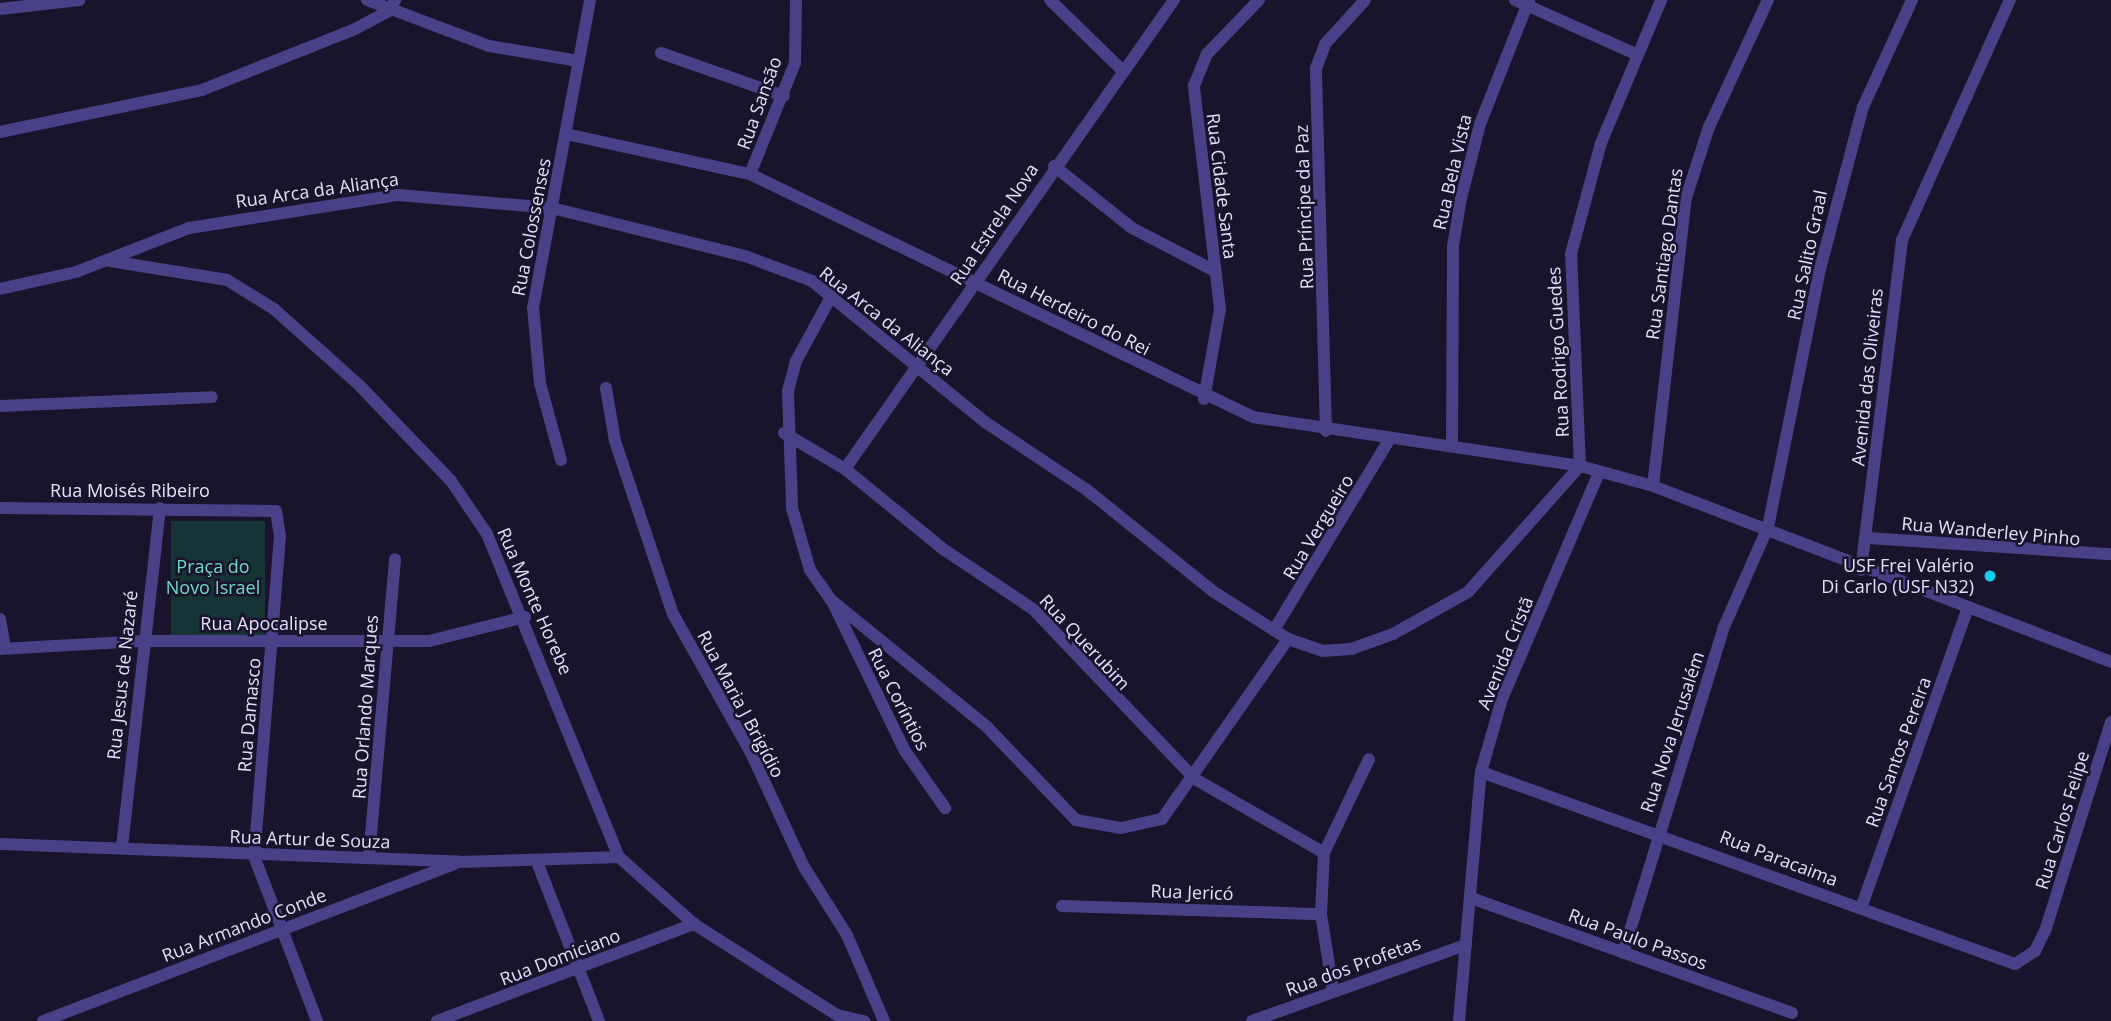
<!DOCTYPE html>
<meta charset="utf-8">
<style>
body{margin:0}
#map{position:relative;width:2111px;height:1021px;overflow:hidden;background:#19132b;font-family:"Open Sans",sans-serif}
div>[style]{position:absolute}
.green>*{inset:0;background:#163335;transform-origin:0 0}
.street>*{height:12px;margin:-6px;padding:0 6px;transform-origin:6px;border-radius:6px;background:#494187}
.dots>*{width:19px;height:19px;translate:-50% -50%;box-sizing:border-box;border:4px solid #19132b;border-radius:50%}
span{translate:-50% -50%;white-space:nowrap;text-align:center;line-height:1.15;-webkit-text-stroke:5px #19132b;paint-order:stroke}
.street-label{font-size:18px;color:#e4defd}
.poi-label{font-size:18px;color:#e4defd}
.right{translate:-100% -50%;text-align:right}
.park-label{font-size:18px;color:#6cdbc9}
</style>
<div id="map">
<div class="green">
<i style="left:171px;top:521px;width:94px;height:114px"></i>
</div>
<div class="street">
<i style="left:367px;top:0;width:130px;rotate:20.7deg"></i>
<i style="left:489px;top:46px;width:91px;rotate:9.5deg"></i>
<i style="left:1050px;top:0;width:102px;rotate:44.2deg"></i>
<i style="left:1515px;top:0;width:133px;rotate:24.1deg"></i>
<i style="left:0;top:9px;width:80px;rotate:-6.5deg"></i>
<i style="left:661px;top:53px;width:130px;rotate:19.3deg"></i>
<i style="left:0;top:132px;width:206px;rotate:-11.7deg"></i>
<i style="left:202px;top:90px;width:165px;rotate:-21.7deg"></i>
<i style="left:355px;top:29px;width:38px;rotate:-28deg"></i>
<i style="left:389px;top:11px;width:13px;rotate:-61deg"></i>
<i style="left:566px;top:134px;width:188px;rotate:12.3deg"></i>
<i style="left:750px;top:174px;width:559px;rotate:25.79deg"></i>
<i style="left:1253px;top:417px;width:331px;rotate:8.5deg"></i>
<i style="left:1580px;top:466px;width:76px;rotate:15.3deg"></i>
<i style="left:1653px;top:486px;width:491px;rotate:21deg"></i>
<i style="left:1054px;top:166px;width:100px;rotate:38.5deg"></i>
<i style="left:1132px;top:228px;width:93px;rotate:27.4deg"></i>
<i style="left:750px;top:174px;width:120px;rotate:-67.9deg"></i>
<i style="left:795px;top:63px;width:63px;rotate:-89.1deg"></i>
<i style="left:110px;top:261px;width:119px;rotate:9.2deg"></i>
<i style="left:227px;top:280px;width:55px;rotate:31.7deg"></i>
<i style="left:274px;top:309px;width:115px;rotate:41.8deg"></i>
<i style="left:360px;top:386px;width:132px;rotate:46.2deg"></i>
<i style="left:451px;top:481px;width:64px;rotate:55.8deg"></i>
<i style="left:487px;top:534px;width:349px;rotate:67.8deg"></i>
<i style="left:619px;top:857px;width:101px;rotate:41.8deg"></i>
<i style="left:694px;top:924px;width:169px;rotate:32.5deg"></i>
<i style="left:837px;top:1015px;width:28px;rotate:13deg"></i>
<i style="left:0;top:289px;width:78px;rotate:-12.6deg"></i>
<i style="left:76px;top:272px;width:121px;rotate:-21.3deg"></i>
<i style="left:189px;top:228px;width:212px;rotate:-9deg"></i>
<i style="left:398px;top:195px;width:155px;rotate:4.8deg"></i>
<i style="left:552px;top:208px;width:199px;rotate:14deg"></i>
<i style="left:745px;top:256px;width:72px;rotate:20.5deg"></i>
<i style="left:812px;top:281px;width:223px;rotate:39.2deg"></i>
<i style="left:985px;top:422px;width:123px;rotate:33.7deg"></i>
<i style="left:1087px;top:490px;width:163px;rotate:38.8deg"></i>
<i style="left:1214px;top:592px;width:88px;rotate:32.4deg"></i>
<i style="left:1288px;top:639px;width:36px;rotate:19deg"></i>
<i style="left:1322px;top:651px;width:29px;rotate:-4deg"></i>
<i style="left:1351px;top:649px;width:45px;rotate:-19.7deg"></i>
<i style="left:1393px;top:634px;width:86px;rotate:-29.2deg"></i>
<i style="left:1468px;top:592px;width:169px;rotate:-48.4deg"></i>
<i style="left:832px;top:295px;width:75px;rotate:118.6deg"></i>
<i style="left:796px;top:361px;width:31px;rotate:105deg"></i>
<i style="left:788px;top:391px;width:117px;rotate:88deg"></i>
<i style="left:792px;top:508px;width:65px;rotate:73.8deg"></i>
<i style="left:810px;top:570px;width:37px;rotate:55deg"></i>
<i style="left:831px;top:600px;width:201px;rotate:39.1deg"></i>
<i style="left:987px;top:727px;width:129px;rotate:46.3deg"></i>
<i style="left:1076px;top:820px;width:46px;rotate:10.1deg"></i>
<i style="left:1121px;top:828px;width:42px;rotate:-12.4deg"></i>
<i style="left:1162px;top:819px;width:220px;rotate:-55deg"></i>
<i style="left:606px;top:388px;width:54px;rotate:80.4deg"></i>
<i style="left:615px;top:441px;width:182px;rotate:71.5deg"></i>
<i style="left:673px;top:614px;width:159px;rotate:60.7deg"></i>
<i style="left:751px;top:753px;width:126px;rotate:65.1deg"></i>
<i style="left:804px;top:867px;width:80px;rotate:57.7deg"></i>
<i style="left:847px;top:935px;width:94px;rotate:66.7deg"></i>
<i style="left:1204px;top:399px;width:91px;rotate:-79.9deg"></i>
<i style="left:1220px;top:309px;width:225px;rotate:-96.7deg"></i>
<i style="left:1194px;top:86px;width:35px;rotate:-68deg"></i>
<i style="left:1207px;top:54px;width:75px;rotate:-46.1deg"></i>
<i style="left:0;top:406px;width:212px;rotate:-2.4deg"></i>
<i style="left:1326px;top:431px;width:363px;rotate:-91.6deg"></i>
<i style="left:1316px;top:68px;width:26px;rotate:-69deg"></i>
<i style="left:1325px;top:44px;width:59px;rotate:-47.7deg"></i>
<i style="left:784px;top:433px;width:71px;rotate:30.5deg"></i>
<i style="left:845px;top:469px;width:127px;rotate:39.2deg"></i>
<i style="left:943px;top:549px;width:108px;rotate:33.7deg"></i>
<i style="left:1033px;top:609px;width:235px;rotate:46.4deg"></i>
<i style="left:1195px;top:779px;width:149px;rotate:29.8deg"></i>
<i style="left:1452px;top:445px;width:199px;rotate:-89.7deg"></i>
<i style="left:1453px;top:246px;width:49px;rotate:-80.5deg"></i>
<i style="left:1461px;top:198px;width:76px;rotate:-75.6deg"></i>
<i style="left:1480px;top:124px;width:133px;rotate:-68.4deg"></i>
<i style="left:561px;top:460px;width:80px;rotate:-105.3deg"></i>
<i style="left:540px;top:383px;width:75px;rotate:-95.3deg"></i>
<i style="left:533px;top:308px;width:313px;rotate:-79.5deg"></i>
<i style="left:1580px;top:466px;width:212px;rotate:-92.4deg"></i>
<i style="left:1571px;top:254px;width:115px;rotate:-74.9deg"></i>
<i style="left:1601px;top:143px;width:155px;rotate:-67.2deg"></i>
<i style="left:845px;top:469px;width:573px;rotate:-54.95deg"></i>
<i style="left:1653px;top:486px;width:290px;rotate:-83.5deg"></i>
<i style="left:1686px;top:198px;width:75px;rotate:-72.1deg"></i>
<i style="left:1709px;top:127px;width:140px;rotate:-65.1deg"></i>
<i style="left:0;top:508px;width:276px;rotate:0.6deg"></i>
<i style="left:276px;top:511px;width:25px;rotate:81deg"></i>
<i style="left:280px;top:536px;width:321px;rotate:94.6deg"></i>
<i style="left:254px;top:856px;width:177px;rotate:69.1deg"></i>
<i style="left:1868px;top:538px;width:244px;rotate:3.8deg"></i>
<i style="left:1861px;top:570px;width:333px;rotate:-82.9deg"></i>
<i style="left:1902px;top:240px;width:263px;rotate:-65.8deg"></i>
<i style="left:833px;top:603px;width:165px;rotate:64.1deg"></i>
<i style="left:905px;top:751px;width:70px;rotate:54.9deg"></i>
<i style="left:0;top:619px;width:29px;rotate:80deg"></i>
<i style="left:1274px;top:630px;width:222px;rotate:-58.8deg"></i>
<i style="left:0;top:649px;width:141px;rotate:-3.2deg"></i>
<i style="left:141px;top:641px;width:288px"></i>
<i style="left:429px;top:641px;width:99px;rotate:-14deg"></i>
<i style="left:1481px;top:772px;width:567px;rotate:19.78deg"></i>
<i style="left:2015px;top:964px;width:24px;rotate:-33deg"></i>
<i style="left:2035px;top:951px;width:25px;rotate:-64deg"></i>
<i style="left:2046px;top:928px;width:216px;rotate:-72.5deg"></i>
<i style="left:0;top:844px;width:459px;rotate:2.2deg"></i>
<i style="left:459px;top:862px;width:160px;rotate:-1.8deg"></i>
<i style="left:122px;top:847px;width:341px;rotate:-83.6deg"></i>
<i style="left:369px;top:857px;width:299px;rotate:-85deg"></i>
<i style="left:537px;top:862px;width:171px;rotate:68.7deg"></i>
<i style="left:1471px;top:898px;width:341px;rotate:19.7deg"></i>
<i style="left:1062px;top:906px;width:259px;rotate:1.8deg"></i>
<i style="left:1861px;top:908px;width:319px;rotate:-70.4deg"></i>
<i style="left:1623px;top:953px;width:339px;rotate:-72.8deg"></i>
<i style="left:1723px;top:629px;width:111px;rotate:-66.2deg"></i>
<i style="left:1768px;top:527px;width:259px;rotate:-78.6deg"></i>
<i style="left:1819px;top:273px;width:172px;rotate:-75.2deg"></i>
<i style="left:1863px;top:107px;width:118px;rotate:-65.4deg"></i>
<i style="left:1333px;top:990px;width:77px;rotate:-99deg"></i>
<i style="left:1321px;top:914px;width:61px;rotate:-87.2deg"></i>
<i style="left:1324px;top:853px;width:104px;rotate:-64.4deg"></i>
<i style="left:43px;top:1021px;width:440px;rotate:-20.9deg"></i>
<i style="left:437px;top:1021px;width:275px;rotate:-20.7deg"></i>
<i style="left:1252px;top:1021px;width:227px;rotate:-19.6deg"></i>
<i style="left:1459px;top:1021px;width:250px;rotate:-85deg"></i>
<i style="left:1481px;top:772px;width:76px;rotate:-74deg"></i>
<i style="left:1502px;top:699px;width:246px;rotate:-66.8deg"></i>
</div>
<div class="dots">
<i style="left:1990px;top:576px;background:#15caf3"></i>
</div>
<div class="street-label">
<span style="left:759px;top:103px;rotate:-70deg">Rua Sansão</span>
<span style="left:1452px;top:172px;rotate:-77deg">Rua Bela Vista</span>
<span style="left:1222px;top:186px;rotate:83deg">Rua Cidade Santa</span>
<span style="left:317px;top:190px;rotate:-8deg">Rua Arca da Aliança</span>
<span style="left:1304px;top:207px;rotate:-92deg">Rua Príncipe da Paz</span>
<span style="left:994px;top:224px;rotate:-56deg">Rua Estrela Nova</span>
<span style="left:531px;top:227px;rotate:-79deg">Rua Colossenses</span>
<span style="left:1664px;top:254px;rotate:-82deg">Rua Santiago Dantas</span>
<span style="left:1807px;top:255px;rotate:-78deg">Rua Salito Graal</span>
<span style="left:1074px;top:312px;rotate:27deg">Rua Herdeiro do Rei</span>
<span style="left:887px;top:321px;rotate:38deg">Rua Arca da Aliança</span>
<span style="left:1558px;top:352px;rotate:-93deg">Rua Rodrigo Guedes</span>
<span style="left:1867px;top:377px;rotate:-84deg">Avenida das Oliveiras</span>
<span style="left:130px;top:490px">Rua Moisés Ribeiro</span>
<span style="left:1318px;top:527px;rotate:-59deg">Rua Vergueiro</span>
<span style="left:1991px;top:531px;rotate:5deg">Rua Wanderley Pinho</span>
<span style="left:535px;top:601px;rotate:66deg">Rua Monte Horebe</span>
<span style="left:264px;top:623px">Rua Apocalipse</span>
<span style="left:1085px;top:642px;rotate:47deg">Rua Querubim</span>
<span style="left:1505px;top:653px;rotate:-68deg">Avenida Cristã</span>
<span style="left:122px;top:675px;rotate:-84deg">Rua Jesus de Nazaré</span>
<span style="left:899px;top:699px;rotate:63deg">Rua Coríntios</span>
<span style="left:741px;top:704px;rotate:62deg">Rua Maria J Brigídio</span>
<span style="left:365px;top:707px;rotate:-86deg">Rua Orlando Marques</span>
<span style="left:249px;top:715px;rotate:-85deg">Rua Damasco</span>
<span style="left:1672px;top:732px;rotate:-72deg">Rua Nova Jerusalém</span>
<span style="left:1898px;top:752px;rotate:-70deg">Rua Santos Pereira</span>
<span style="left:2062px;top:820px;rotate:-73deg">Rua Carlos Felipe</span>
<span style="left:310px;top:839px;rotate:2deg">Rua Artur de Souza</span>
<span style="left:1779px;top:858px;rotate:21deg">Rua Paracaima</span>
<span style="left:1192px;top:892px;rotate:2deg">Rua Jericó</span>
<span style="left:244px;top:925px;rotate:-21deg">Rua Armando Conde</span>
<span style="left:1638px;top:939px;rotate:20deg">Rua Paulo Passos</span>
<span style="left:560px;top:957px;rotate:-21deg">Rua Domiciano</span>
<span style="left:1353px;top:966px;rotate:-20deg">Rua dos Profetas</span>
</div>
<div class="poi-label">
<span class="right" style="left:1974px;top:576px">USF Frei Valério<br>Di Carlo (USF N32)</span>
</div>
<div class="park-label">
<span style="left:213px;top:577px">Praça do<br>Novo Israel</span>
</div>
</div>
